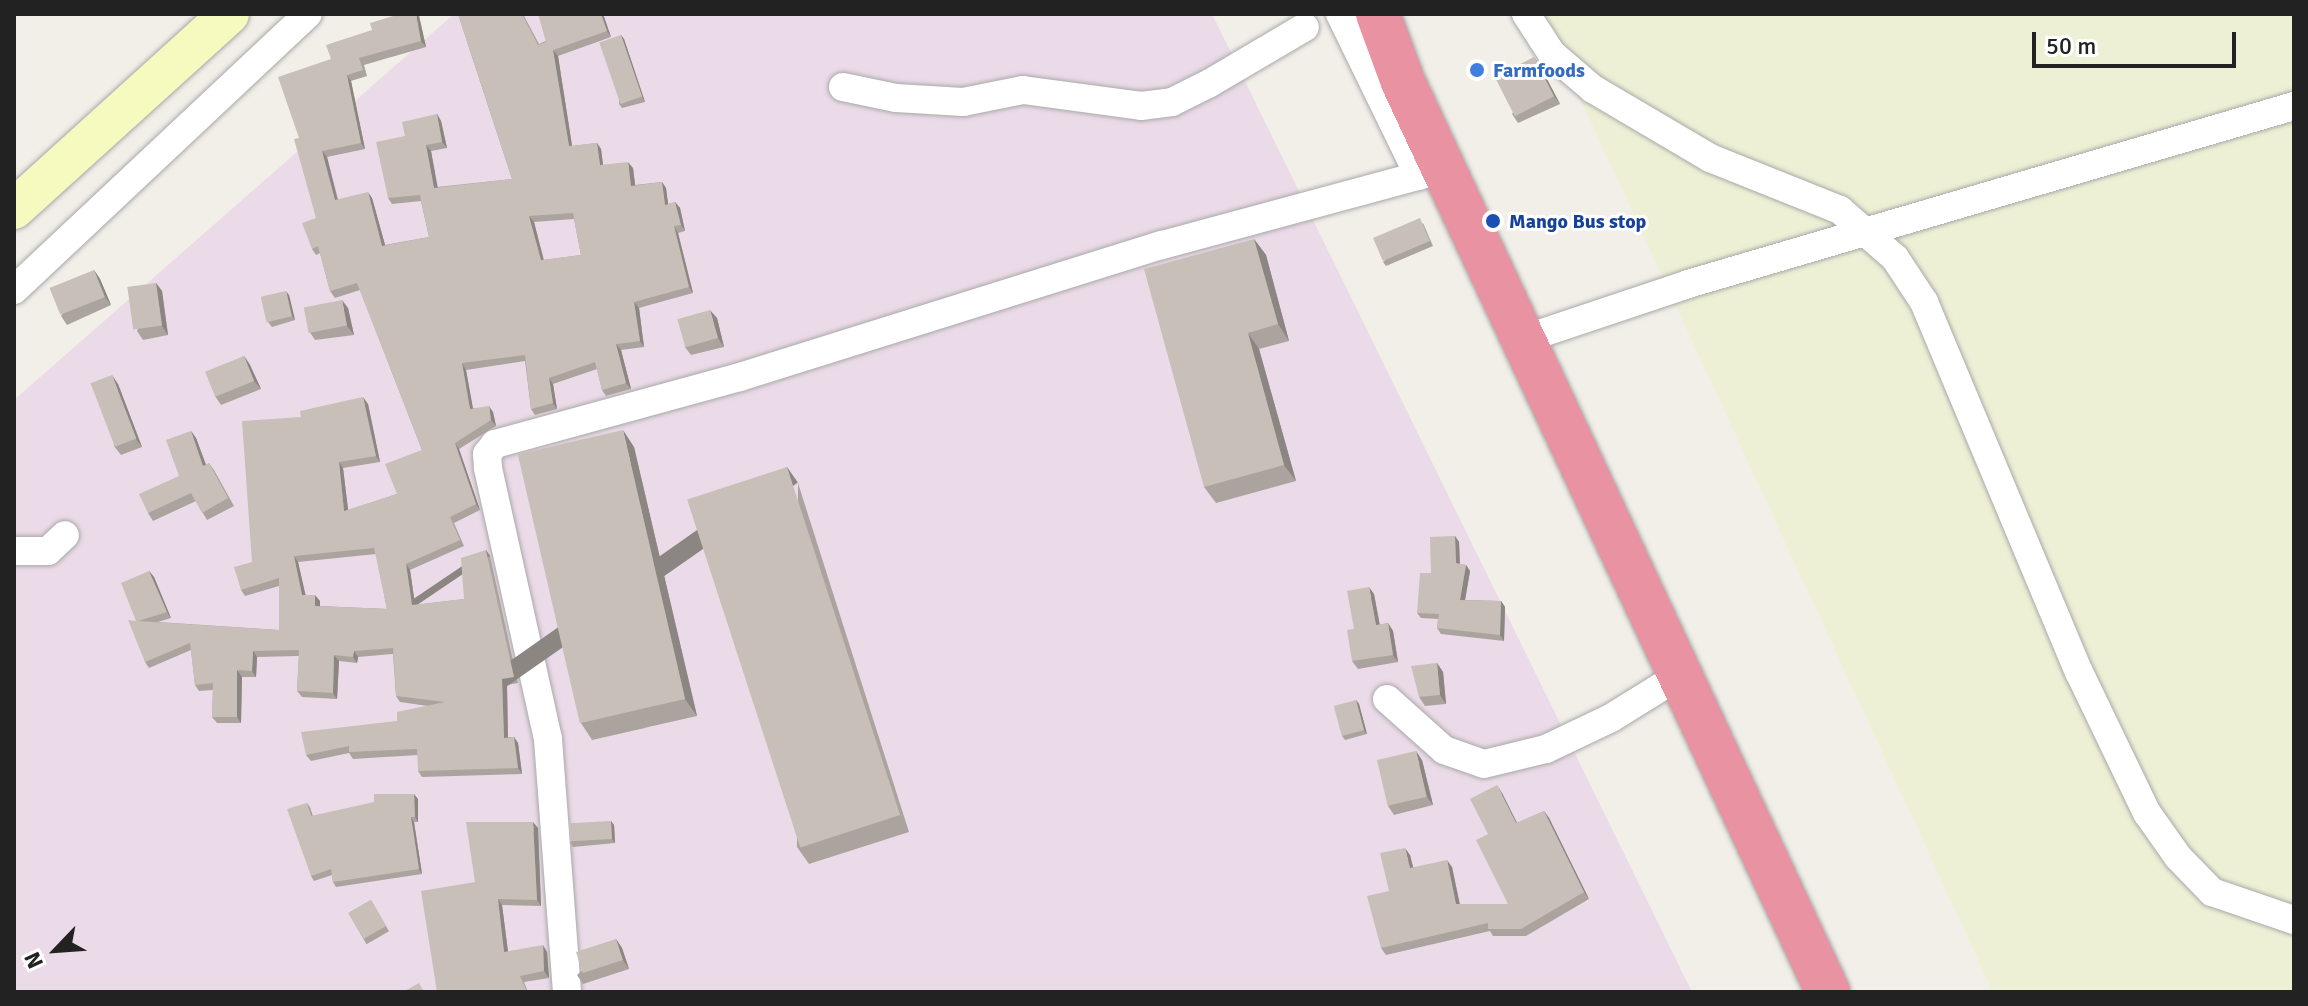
<!DOCTYPE html>
<style>
body{margin:0}
#map{position:relative;width:2308px;height:1006px;overflow:hidden;background:#f2efe9;font-family:Signika,sans-serif}
div>[style]{position:absolute}
.industrial>*{inset:0;background:#ebdbe8}
.farmland>*{inset:0;background:#eef0d5}
.roads{filter:drop-shadow(0 0 2px #a9a9a9) drop-shadow(0 0 2px #a9a9a9)}
.street>*{height:28px;margin:-14px;padding:0 14px;transform-origin:14px;border-radius:14px;background:#fff}
.secondary>*{height:40px;margin:-20px;padding:0 20px;transform-origin:20px;border-radius:20px;background:#f7fabf}
.highway>*{height:44px;margin:-22px;padding:0 22px;transform-origin:22px;border-radius:22px;background:#e892a2}
.wall>*{inset:0;background:#aba49e;transform-origin:0 0}
.shaded-wall>*{inset:0;background:#8b8681;transform-origin:0 0}
.building>*{inset:0;background:#c7bfb8;transform-origin:0 0}
.dots>*{width:22px;height:22px;translate:-50% -50%;box-sizing:border-box;border:4px solid #fff;border-radius:50%}
span{translate:-50% -50%;white-space:nowrap;text-align:center;line-height:1.15;-webkit-text-stroke:6px #fff;paint-order:stroke}
.shop-label{font-size:20px;color:#366cbe;font-weight:700}
.left{translate:0 -50%;text-align:left}
.transit-label{font-size:20px;color:#164399;font-weight:700}
.frame{position:absolute;inset:0;border:16px solid #222;pointer-events:none}
.north{position:absolute;left:16px;top:910px;width:80px;height:80px;-webkit-text-stroke:6px #fff;paint-order:stroke;rotate:245deg;font-size:22px;font-weight:700;line-height:32px;text-align:center;color:#222}
.north::after{content:'';display:block;margin:auto;width:28px;height:36px;background:#222;clip-path:polygon(50% 0,100% 100%,50% 72%,0 100%)}
.scale{position:absolute;left:2032px;top:32px;width:204px;height:36px;box-sizing:border-box;border:4px solid #222;border-top:0;padding-left:10px;font-size:24px;line-height:28px;white-space:nowrap;color:#222;-webkit-text-stroke:6px #fff;paint-order:stroke}
</style>
<div id="map">
<div class="industrial">
<i style="clip-path:polygon(454px 14px,1212px 14px,1692px 992px,14px 992px,14px 400px)"></i>
</div>
<div class="farmland">
<i style="clip-path:polygon(1541px 14px,2294px 14px,2294px 992px,1993px 992px)"></i>
</div>
<div class="roads">
<div class="street">
<i style="left:1340px;top:14px;width:180px;rotate:64deg"></i>
<i style="left:1526px;top:14px;width:48px;rotate:57deg"></i>
<i style="left:1552px;top:54px;width:54px;rotate:40.5deg"></i>
<i style="left:1593px;top:89px;width:136px;rotate:30.5deg"></i>
<i style="left:1710px;top:158px;width:140px;rotate:21.8deg"></i>
<i style="left:1840px;top:210px;width:73px;rotate:41.1deg"></i>
<i style="left:1895px;top:258px;width:53px;rotate:56.6deg"></i>
<i style="left:1924px;top:302px;width:401px;rotate:67.3deg"></i>
<i style="left:2079px;top:672px;width:157px;rotate:64.3deg"></i>
<i style="left:2147px;top:813px;width:54px;rotate:54.8deg"></i>
<i style="left:2178px;top:857px;width:49px;rotate:45.8deg"></i>
<i style="left:2212px;top:892px;width:87px;rotate:18.9deg"></i>
<i style="left:843px;top:87px;width:54px;rotate:11.7deg"></i>
<i style="left:896px;top:98px;width:67px;rotate:3.4deg"></i>
<i style="left:963px;top:102px;width:61px;rotate:-11.3deg"></i>
<i style="left:1023px;top:90px;width:119px;rotate:7.7deg"></i>
<i style="left:1141px;top:106px;width:31px;rotate:-7deg"></i>
<i style="left:1172px;top:102px;width:42px;rotate:-26.6deg"></i>
<i style="left:1210px;top:83px;width:110px;rotate:-30.5deg"></i>
<i style="left:14px;top:290px;width:403px;rotate:-43.2deg"></i>
<i style="left:1524px;top:339px;width:173px;rotate:-18.5deg"></i>
<i style="left:1688px;top:284px;width:632px;rotate:-16.37deg"></i>
<i style="left:14px;top:551px;width:34px"></i>
<i style="left:48px;top:551px;width:23px;rotate:-43deg"></i>
<i style="left:1387px;top:699px;width:76px;rotate:41.8deg"></i>
<i style="left:1444px;top:750px;width:42px;rotate:19.3deg"></i>
<i style="left:1484px;top:764px;width:64px;rotate:-13.6deg"></i>
<i style="left:1546px;top:749px;width:72px;rotate:-25.5deg"></i>
<i style="left:1611px;top:718px;width:84px;rotate:-31.8deg"></i>
<i style="left:567px;top:992px;width:254px;rotate:-94.3deg"></i>
<i style="left:548px;top:739px;width:278px;rotate:-102.5deg"></i>
<i style="left:488px;top:468px;width:14px;rotate:-94deg"></i>
<i style="left:487px;top:454px;width:13px;rotate:-51deg"></i>
<i style="left:495px;top:444px;width:254px;rotate:-15.3deg"></i>
<i style="left:740px;top:377px;width:442px;rotate:-17.4deg"></i>
<i style="left:1162px;top:245px;width:292px;rotate:-15.1deg"></i>
</div>
<div class="secondary">
<i style="left:14px;top:209px;width:290px;rotate:-42.2deg"></i>
</div>
<div class="highway">
<i style="left:1378px;top:14px;width:72px;rotate:69.8deg"></i>
<i style="left:1403px;top:82px;width:1004px;rotate:64.97deg"></i>
</div>
</div>
<div class="wall">
<i style="clip-path:polygon(evenodd,458px 14px,523px 14px,539px 44px,603px 14px,611px 37px,558px 56px,572px 146px,597px 143px,601px 149px,603px 165px,633px 168px,635px 185px,662px 182px,666px 188px,668px 204px,675px 202px,680px 208px,685px 231px,678px 233px,693px 293px,639px 308px,644px 347px,621px 350px,631px 389px,606px 396px,602px 390px,597px 369px,553px 384px,557px 409px,535px 415px,531px 409px,525px 361px,466px 370px,473px 408px,493px 412px,496px 426px,459px 449px,480px 510px,454px 523px,464px 546px,410px 570px,415px 605px,464px 599px,486px 550px,490px 556px,518px 683px,507px 685px,508px 737px,514px 737px,518px 743px,522px 774px,422px 777px,418px 771px,418px 755px,353px 759px,349px 753px,311px 761px,306px 755px,397px 721px,428px 706px,400px 702px,396px 696px,393px 654px,358px 657px,357px 663px,339px 661px,337px 699px,302px 697px,297px 691px,299px 656px,257px 657px,256px 677px,242px 677px,241px 723px,217px 723px,212px 717px,213px 690px,199px 691px,195px 685px,191px 650px,149px 668px,145px 662px,136px 621px,149px 571px,154px 577px,171px 618px,158px 622px,279px 630px,279px 586px,245px 596px,241px 590px,252px 562px,301px 417px,368px 404px,380px 462px,343px 468px,348px 510px,397px 494px,422px 450px,360px 290px,335px 298px,330px 291px,320px 253px,316px 255px,312px 249px,316px 218px,299px 138px,331px 59px,419px 16px,426px 47px,364px 65px,367px 76px,351px 81px,365px 149px,327px 157px,338px 199px,372px 198px,385px 245px,429px 237px,421px 201px,392px 204px,388px 198px,405px 136px,437px 114px,441px 121px,447px 148px,431px 151px,437px 187px,512px 179px,458px 14px,574px 219px,581px 255px,544px 260px,534px 222px,574px 219px,458px 14px,376px 554px,387px 609px,320px 606px,320px 601px,305px 595px,298px 562px,376px 554px)"></i>
<i style="clip-path:polygon(621px 35px,624px 39px,645px 102px,622px 108px,619px 104px)"></i>
<i style="clip-path:polygon(1540px 66px,1560px 104px,1518px 123px,1512px 114px)"></i>
<i style="clip-path:polygon(1423px 223px,1433px 246px,1386px 266px,1383px 262px)"></i>
<i style="clip-path:polygon(1254px 239px,1266px 255px,1289px 341px,1259px 349px,1296px 481px,1216px 503px,1204px 487px)"></i>
<i style="clip-path:polygon(94px 270px,100px 279px,111px 305px,67px 325px,61px 316px)"></i>
<i style="clip-path:polygon(156px 283px,162px 291px,168px 335px,143px 340px,137px 331px)"></i>
<i style="clip-path:polygon(289px 295px,295px 320px,272px 327px,268px 322px)"></i>
<i style="clip-path:polygon(348px 308px,354px 335px,315px 340px,309px 331px)"></i>
<i style="clip-path:polygon(717px 318px,724px 347px,691px 355px,685px 347px)"></i>
<i style="clip-path:polygon(244px 356px,250px 365px,261px 389px,221px 405px,215px 396px)"></i>
<i style="clip-path:polygon(118px 384px,142px 447px,121px 455px,114px 446px)"></i>
<i style="clip-path:polygon(191px 431px,196px 438px,206px 465px,209px 463px,214px 470px,234px 506px,207px 520px,196px 501px,153px 521px,148px 513px,179px 476px)"></i>
<i style="clip-path:polygon(634px 447px,697px 716px,592px 740px,581px 723px)"></i>
<i style="clip-path:polygon(798px 483px,909px 832px,809px 864px,797px 847px)"></i>
<i style="clip-path:polygon(1455px 536px,1459px 542px,1460px 564px,1466px 565px,1470px 571px,1465px 600px,1501px 601px,1505px 607px,1504px 641px,1441px 634px,1437px 628px,1438px 619px,1421px 618px,1417px 613px,1431px 573px)"></i>
<i style="clip-path:polygon(1374px 594px,1380px 625px,1388px 623px,1393px 631px,1398px 662px,1358px 669px,1352px 661px,1354px 629px)"></i>
<i style="clip-path:polygon(1437px 663px,1443px 672px,1446px 704px,1425px 706px,1419px 697px)"></i>
<i style="clip-path:polygon(1356px 700px,1359px 704px,1367px 734px,1345px 740px,1342px 736px)"></i>
<i style="clip-path:polygon(1422px 760px,1433px 805px,1394px 815px,1388px 806px)"></i>
<i style="clip-path:polygon(1502px 793px,1517px 823px,1544px 811px,1549px 818px,1589px 899px,1526px 936px,1493px 936px,1490px 931px,1386px 955px,1381px 948px,1389px 891px,1410px 855px,1413px 867px,1452px 867px,1460px 904px,1508px 904px,1488px 834px)"></i>
<i style="clip-path:polygon(418px 799px,418px 822px,414px 822px,422px 874px,336px 887px,333px 882px,332px 875px,314px 881px,311px 876px,307px 803px,310px 807px,313px 816px)"></i>
<i style="clip-path:polygon(611px 821px,614px 825px,615px 843px,573px 847px,570px 842px)"></i>
<i style="clip-path:polygon(538px 828px,541px 906px,502px 905px,508px 952px,547px 952px,549px 978px,524px 982px,528px 992px,437px 992px,475px 882px)"></i>
<i style="left:371px;top:900px;width:36px;height:26px;rotate:60deg"></i>
<i style="clip-path:polygon(616px 939px,622px 948px,629px 969px,583px 984px,577px 975px)"></i>
</div>
<div class="shaded-wall">
<i style="clip-path:polygon(416px 14px,418px 14px,419px 16px,426px 47px,421px 41px)"></i>
<i style="clip-path:polygon(601px 14px,603px 14px,611px 37px,607px 31px)"></i>
<i style="clip-path:polygon(621px 35px,624px 39px,645px 102px,642px 97px)"></i>
<i style="clip-path:polygon(553px 50px,558px 56px,573px 152px,569px 146px)"></i>
<i style="clip-path:polygon(1534px 57px,1540px 66px,1560px 104px,1554px 96px)"></i>
<i style="clip-path:polygon(347px 75px,351px 81px,365px 149px,361px 143px)"></i>
<i style="clip-path:polygon(437px 114px,441px 121px,447px 148px,442px 142px)"></i>
<i style="clip-path:polygon(597px 143px,601px 149px,604px 172px,600px 165px)"></i>
<i style="clip-path:polygon(426px 145px,431px 151px,439px 194px,434px 188px)"></i>
<i style="clip-path:polygon(322px 151px,327px 157px,339px 206px,335px 200px)"></i>
<i style="clip-path:polygon(628px 162px,633px 168px,636px 192px,631px 186px)"></i>
<i style="clip-path:polygon(662px 182px,666px 188px,669px 211px,665px 205px)"></i>
<i style="clip-path:polygon(368px 192px,372px 198px,387px 252px,382px 246px)"></i>
<i style="clip-path:polygon(675px 202px,680px 208px,685px 231px,681px 225px)"></i>
<i style="clip-path:polygon(529px 216px,534px 222px,545px 266px,541px 260px)"></i>
<i style="clip-path:polygon(674px 226px,678px 233px,693px 293px,689px 287px)"></i>
<i style="clip-path:polygon(1254px 239px,1266px 255px,1289px 341px,1278px 324px)"></i>
<i style="clip-path:polygon(94px 270px,100px 279px,111px 305px,105px 297px)"></i>
<i style="clip-path:polygon(156px 283px,162px 291px,168px 335px,162px 326px)"></i>
<i style="clip-path:polygon(286px 291px,289px 295px,295px 320px,292px 316px)"></i>
<i style="clip-path:polygon(342px 300px,348px 308px,354px 335px,347px 326px)"></i>
<i style="clip-path:polygon(634px 302px,639px 308px,644px 347px,640px 341px)"></i>
<i style="clip-path:polygon(710px 310px,717px 318px,724px 347px,718px 338px)"></i>
<i style="clip-path:polygon(1248px 333px,1259px 349px,1296px 481px,1284px 465px)"></i>
<i style="clip-path:polygon(616px 344px,621px 350px,631px 389px,626px 383px)"></i>
<i style="clip-path:polygon(244px 356px,250px 365px,261px 389px,254px 381px)"></i>
<i style="clip-path:polygon(462px 363px,466px 370px,474px 415px,470px 409px)"></i>
<i style="clip-path:polygon(112px 375px,118px 384px,142px 447px,136px 439px)"></i>
<i style="clip-path:polygon(549px 378px,553px 384px,557px 409px,553px 403px)"></i>
<i style="clip-path:polygon(363px 397px,368px 404px,380px 462px,376px 456px)"></i>
<i style="clip-path:polygon(489px 406px,493px 412px,496px 426px,491px 420px)"></i>
<i style="clip-path:polygon(623px 430px,634px 447px,697px 716px,685px 699px)"></i>
<i style="clip-path:polygon(191px 431px,196px 438px,209px 473px,203px 466px)"></i>
<i style="clip-path:polygon(455px 443px,459px 449px,480px 510px,476px 504px)"></i>
<i style="clip-path:polygon(339px 462px,343px 468px,349px 517px,344px 511px)"></i>
<i style="left:787px;top:467px;width:19px;height:366px;rotate:55deg"></i>
<i style="clip-path:polygon(1455px 536px,1459px 542px,1460px 569px,1456px 563px)"></i>
<i style="left:486px;top:550px;width:7px;height:130px;rotate:56deg"></i>
<i style="clip-path:polygon(294px 556px,298px 562px,307px 601px,302px 595px)"></i>
<i style="clip-path:polygon(406px 564px,410px 570px,416px 611px,412px 605px)"></i>
<i style="clip-path:polygon(1466px 565px,1470px 571px,1464px 606px,1460px 600px)"></i>
<i style="clip-path:polygon(149px 571px,154px 577px,171px 618px,167px 612px)"></i>
<i style="clip-path:polygon(1369px 587px,1374px 594px,1381px 633px,1376px 625px)"></i>
<i style="clip-path:polygon(315px 595px,320px 601px,320px 612px,315px 606px)"></i>
<i style="clip-path:polygon(1501px 601px,1505px 607px,1504px 641px,1500px 635px)"></i>
<i style="clip-path:polygon(1388px 623px,1393px 631px,1398px 662px,1393px 655px)"></i>
<i style="clip-path:polygon(253px 651px,257px 657px,256px 677px,252px 671px)"></i>
<i style="clip-path:polygon(354px 651px,358px 657px,357px 663px,353px 657px)"></i>
<i style="clip-path:polygon(334px 655px,339px 661px,337px 699px,333px 693px)"></i>
<i style="clip-path:polygon(1437px 663px,1443px 672px,1446px 704px,1440px 695px)"></i>
<i style="clip-path:polygon(237px 670px,242px 677px,241px 723px,237px 717px)"></i>
<i style="clip-path:polygon(502px 679px,507px 685px,508px 744px,504px 738px)"></i>
<i style="clip-path:polygon(1356px 700px,1359px 704px,1367px 734px,1364px 730px)"></i>
<i style="clip-path:polygon(514px 737px,518px 743px,522px 774px,518px 768px)"></i>
<i style="clip-path:polygon(1416px 751px,1422px 760px,1433px 805px,1427px 797px)"></i>
<i style="clip-path:polygon(1497px 785px,1502px 793px,1521px 831px,1516px 823px)"></i>
<i style="clip-path:polygon(414px 794px,418px 799px,418px 822px,415px 817px)"></i>
<i style="clip-path:polygon(1544px 811px,1549px 818px,1589px 899px,1584px 892px)"></i>
<i style="clip-path:polygon(411px 817px,414px 822px,422px 874px,419px 869px)"></i>
<i style="clip-path:polygon(611px 821px,614px 825px,615px 843px,612px 839px)"></i>
<i style="clip-path:polygon(533px 822px,538px 828px,541px 906px,537px 900px)"></i>
<i style="clip-path:polygon(1405px 848px,1410px 855px,1415px 875px,1410px 868px)"></i>
<i style="clip-path:polygon(1447px 860px,1452px 867px,1461px 911px,1456px 904px)"></i>
<i style="clip-path:polygon(498px 899px,502px 905px,509px 959px,504px 952px)"></i>
<i style="clip-path:polygon(616px 939px,622px 948px,629px 969px,623px 960px)"></i>
<i style="clip-path:polygon(543px 945px,547px 952px,549px 978px,544px 971px)"></i>
</div>
<div class="building">
<i style="clip-path:polygon(evenodd,400px 14px,416px 14px,421px 41px,359px 58px,363px 70px,347px 75px,361px 143px,322px 151px,335px 200px,368px 192px,382px 246px,429px 237px,420px 195px,388px 198px,376px 142px,405px 136px,402px 122px,437px 114px,442px 142px,426px 145px,434px 188px,512px 179px,458px 14px,522px 14px,538px 45px,546px 42px,538px 14px,601px 14px,607px 31px,553px 50px,569px 146px,597px 143px,600px 165px,628px 162px,631px 186px,662px 182px,665px 205px,675px 202px,681px 225px,674px 226px,689px 287px,634px 302px,640px 341px,616px 344px,626px 383px,602px 390px,595px 362px,549px 378px,553px 403px,531px 409px,525px 355px,462px 363px,470px 409px,489px 406px,491px 420px,455px 443px,476px 504px,450px 517px,460px 540px,406px 564px,412px 605px,464px 599px,461px 558px,486px 550px,514px 677px,502px 679px,504px 738px,514px 737px,518px 768px,418px 771px,417px 749px,349px 752px,349px 746px,306px 755px,301px 732px,397px 721px,397px 712px,445px 702px,396px 696px,393px 648px,354px 651px,353px 657px,334px 655px,333px 693px,297px 691px,299px 650px,253px 651px,252px 671px,237px 670px,237px 717px,212px 717px,213px 683px,195px 685px,190px 643px,145px 662px,128px 620px,136px 621px,121px 583px,149px 571px,167px 612px,138px 621px,279px 630px,279px 578px,241px 590px,234px 567px,252px 562px,242px 421px,301px 417px,300px 411px,363px 397px,376px 456px,339px 462px,344px 511px,397px 494px,385px 464px,422px 450px,357px 283px,330px 291px,318px 246px,312px 249px,302px 223px,316px 218px,294px 139px,299px 138px,278px 77px,331px 59px,326px 45px,372px 30px,370px 23px,400px 14px,573px 213px,581px 255px,541px 260px,529px 216px,573px 213px,400px 14px,374px 548px,387px 609px,315px 606px,315px 595px,302px 595px,294px 556px,374px 548px)"></i>
<i style="left:621px;top:35px;width:65px;height:23px;rotate:71deg"></i>
<i style="left:1534px;top:57px;width:44px;height:44px;rotate:63deg"></i>
<i style="left:1420px;top:218px;width:25px;height:51px;rotate:67deg"></i>
<i style="clip-path:polygon(1254px 239px,1278px 324px,1248px 333px,1284px 465px,1204px 487px,1144px 269px)"></i>
<i style="left:94px;top:270px;width:29px;height:48px;rotate:68deg"></i>
<i style="left:156px;top:283px;width:43px;height:29px;rotate:82deg"></i>
<i style="left:286px;top:291px;width:26px;height:26px;rotate:77deg"></i>
<i style="left:342px;top:300px;width:26px;height:39px;rotate:79deg"></i>
<i style="left:710px;top:310px;width:29px;height:34px;rotate:74deg"></i>
<i style="left:244px;top:356px;width:27px;height:42px;rotate:68deg"></i>
<i style="left:112px;top:375px;width:68px;height:23px;rotate:69deg"></i>
<i style="left:623px;top:430px;width:276px;height:108px;rotate:77deg"></i>
<i style="clip-path:polygon(191px 431px,203px 466px,209px 463px,228px 498px,202px 513px,191px 493px,148px 513px,139px 494px,179px 476px,166px 440px)"></i>
<i style="left:787px;top:467px;width:366px;height:105px;rotate:72deg"></i>
<i style="clip-path:polygon(1455px 536px,1456px 563px,1466px 565px,1460px 600px,1501px 601px,1500px 635px,1437px 628px,1439px 614px,1417px 613px,1420px 573px,1431px 573px,1430px 537px)"></i>
<i style="clip-path:polygon(1369px 587px,1376px 625px,1388px 623px,1393px 655px,1352px 661px,1347px 630px,1354px 629px,1347px 591px)"></i>
<i style="clip-path:polygon(1437px 663px,1440px 695px,1419px 697px,1411px 666px)"></i>
<i style="left:1356px;top:700px;width:31px;height:23px;rotate:75deg"></i>
<i style="left:1416px;top:751px;width:47px;height:40px;rotate:77deg"></i>
<i style="clip-path:polygon(1497px 785px,1516px 823px,1544px 811px,1584px 892px,1521px 929px,1488px 929px,1488px 923px,1381px 948px,1367px 896px,1389px 891px,1380px 853px,1405px 848px,1410px 868px,1447px 860px,1456px 904px,1508px 904px,1476px 840px,1488px 834px,1470px 799px)"></i>
<i style="clip-path:polygon(374px 794px,414px 794px,415px 817px,411px 817px,419px 869px,333px 882px,331px 869px,311px 876px,287px 809px,307px 803px,311px 816px,374px 802px)"></i>
<i style="left:611px;top:821px;width:18px;height:42px;rotate:87deg"></i>
<i style="clip-path:polygon(466px 822px,533px 822px,537px 900px,498px 899px,504px 952px,543px 945px,544px 971px,520px 976px,527px 992px,437px 992px,421px 891px,475px 882px)"></i>
<i style="left:371px;top:900px;width:30px;height:26px;rotate:60deg"></i>
<i style="left:616px;top:939px;width:22px;height:42px;rotate:72deg"></i>
<i style="clip-path:polygon(419px 983px,424px 992px,403px 992px)"></i>
</div>
<div class="dots">
<i style="left:1477px;top:70px;background:#3f7fe0"></i>
<i style="left:1493px;top:221px;background:#1a4fb4"></i>
</div>
<div class="shop-label">
<span class="left" style="left:1493px;top:70px">Farmfoods</span>
</div>
<div class="transit-label">
<span class="left" style="left:1509px;top:221px">Mango Bus stop</span>
</div>
<div class="frame"></div>
<div class="north">N</div>
<div class="scale">50 m</div>
</div>
